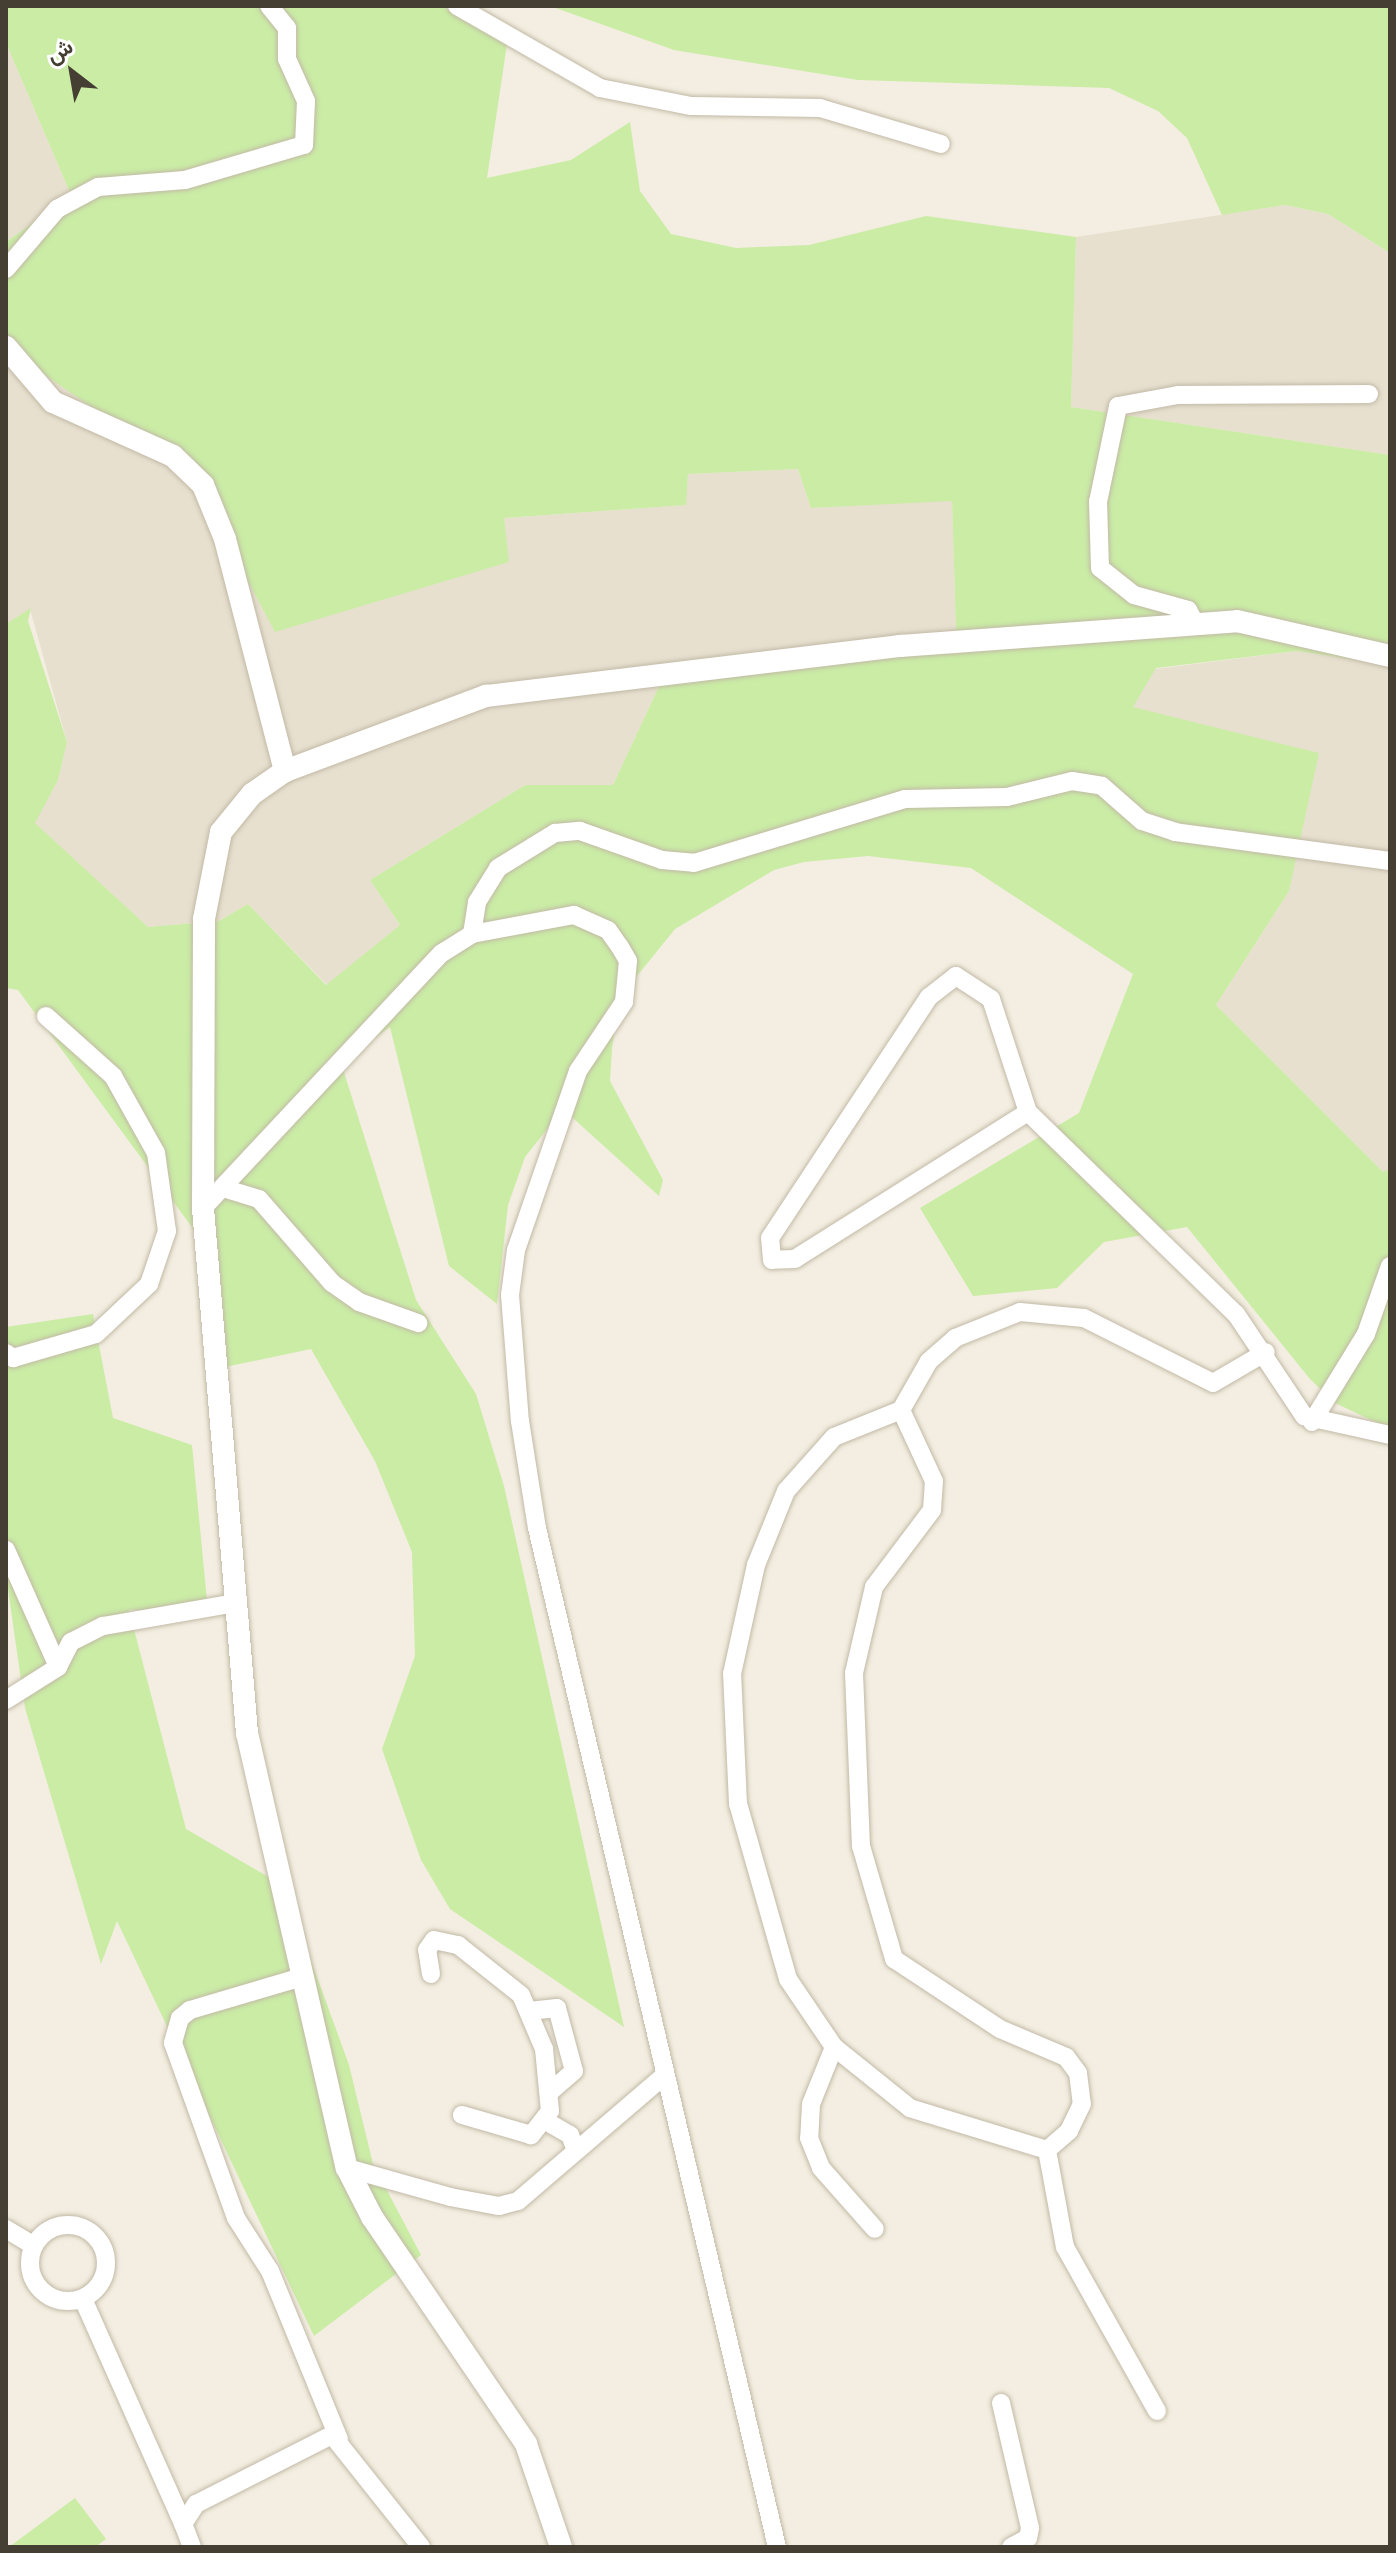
<!DOCTYPE html>
<meta charset="utf-8">
<style>
body{margin:0}
#map{position:relative;width:1396px;height:2553px;overflow:hidden;background:#f3eee1;font-family:Roboto,Vazirmatn,sans-serif}
div>[style]{position:absolute}
.residential>*{inset:0;background:#e7e0cf}
.green>*{inset:0;background:#caeca5}
.roads{filter:drop-shadow(0 0 2px #c2b9a6) drop-shadow(0 0 2px #c2b9a6)}
.minor>*{height:18px;margin:-9px;padding:0 9px;transform-origin:9px;border-radius:9px;background:#fff}
.minor>.ring{margin:-9px;padding:0;box-sizing:content-box;background:none;border:18px solid #fff;border-radius:50%}
.tertiary>*{height:22px;margin:-11px;padding:0 11px;transform-origin:11px;border-radius:11px;background:#fff}
span{translate:-50% -50%;white-space:nowrap;text-align:center;line-height:1.15;-webkit-text-stroke:6px #fff;paint-order:stroke}
.frame{position:absolute;inset:0;border:8px solid #453e32;pointer-events:none}
.north{position:absolute;left:32px;top:32px;width:80px;height:80px;-webkit-text-stroke:6px #fff;paint-order:stroke;rotate:329deg;font-size:22px;font-weight:700;line-height:32px;text-align:center;color:#453e32}
.north::after{content:'';display:block;margin:auto;width:28px;height:36px;background:#453e32;clip-path:polygon(50% 0,100% 100%,50% 72%,0 100%)}
</style>
<div id="map">
<div class="residential">
<i style="clip-path:polygon(6px 43px,71px 195px,6px 242px)"></i>
<i style="clip-path:polygon(1285px 205px,1328px 214px,1390px 253px,1390px 455px,1071px 407px,1076px 237px)"></i>
<i style="clip-path:polygon(6px 336px,45px 375px,185px 467px,254px 585px,504px 518px,685px 505px,688px 474px,798px 469px,811px 508px,952px 500px,956px 632px,661px 682px,613px 785px,525px 785px,370px 880px,400px 925px,327px 985px,248px 904px,219px 921px,148px 927px,34px 823px,58px 780px,67px 742px,30px 609px,6px 624px)"></i>
<i style="clip-path:polygon(1297px 651px,1390px 665px,1390px 1169px,1384px 1173px,1216px 1005px,1289px 891px,1132px 707px,1155px 669px)"></i>
</div>
<div class="green">
<i style="clip-path:polygon(6px 6px,442px 6px,507px 44px,487px 178px,571px 160px,630px 122px,640px 191px,671px 234px,736px 248px,809px 245px,926px 216px,1076px 237px,1071px 407px,1390px 455px,1390px 665px,1297px 651px,1156px 668px,1133px 707px,1319px 753px,1289px 891px,1216px 1005px,1383px 1172px,1390px 1169px,1390px 1429px,1335px 1403px,1310px 1379px,1187px 1227px,1104px 1242px,1057px 1288px,973px 1296px,920px 1208px,1079px 1113px,1133px 974px,971px 868px,868px 856px,804px 862px,774px 870px,675px 929px,620px 997px,612px 1048px,610px 1081px,663px 1180px,659px 1196px,563px 1109px,525px 1157px,508px 1205px,497px 1304px,449px 1266px,390px 1027px,341px 1063px,416px 1300px,476px 1394px,504px 1486px,624px 2027px,450px 1909px,421px 1860px,382px 1749px,415px 1656px,412px 1552px,375px 1461px,311px 1349px,220px 1368px,197px 1234px,18px 990px,6px 988px,6px 624px,31px 608px,28px 621px,67px 742px,58px 780px,35px 823px,148px 927px,219px 921px,248px 904px,326px 985px,400px 925px,370px 880px,525px 785px,613px 785px,661px 682px,956px 632px,952px 501px,811px 508px,798px 469px,688px 474px,686px 505px,504px 518px,509px 562px,275px 632px,192px 476px,45px 375px,6px 336px,6px 242px,71px 195px,6px 43px)"></i>
<i style="clip-path:polygon(550px 6px,1390px 6px,1390px 253px,1328px 214px,1285px 205px,1222px 215px,1187px 138px,1158px 111px,1109px 88px,858px 80px,674px 50px)"></i>
<i style="clip-path:polygon(93px 1314px,113px 1418px,192px 1445px,208px 1611px,129px 1610px,186px 1829px,284px 1886px,349px 2065px,373px 2164px,421px 2255px,314px 2336px,117px 1921px,101px 1964px,25px 1708px,6px 1575px,6px 1327px)"></i>
<i style="clip-path:polygon(75px 2498px,106px 2539px,95px 2547px,9px 2547px)"></i>
</div>
<div class="roads">
<div class="minor">
<i style="left:457px;top:6px;width:165px;rotate:29.8deg"></i>
<i style="left:600px;top:88px;width:93px;rotate:11.2deg"></i>
<i style="left:691px;top:106px;width:129px;rotate:0.9deg"></i>
<i style="left:820px;top:108px;width:126px;rotate:16.6deg"></i>
<i style="left:6px;top:269px;width:79px;rotate:-49.6deg"></i>
<i style="left:57px;top:209px;width:47px;rotate:-28.2deg"></i>
<i style="left:98px;top:187px;width:87px;rotate:-4.6deg"></i>
<i style="left:185px;top:180px;width:124px;rotate:-16.4deg"></i>
<i style="left:304px;top:145px;width:44px;rotate:-87.4deg"></i>
<i style="left:306px;top:101px;width:46px;rotate:-114.3deg"></i>
<i style="left:287px;top:59px;width:31px;rotate:-90deg"></i>
<i style="left:287px;top:28px;width:28px;rotate:-129deg"></i>
<i style="left:1195px;top:623px;width:15px;rotate:-118deg"></i>
<i style="left:1188px;top:610px;width:56px;rotate:-164.5deg"></i>
<i style="left:1134px;top:595px;width:43px;rotate:-141.5deg"></i>
<i style="left:1100px;top:568px;width:66px;rotate:-91.7deg"></i>
<i style="left:1098px;top:502px;width:98px;rotate:-78.2deg"></i>
<i style="left:1118px;top:406px;width:61px;rotate:-10.4deg"></i>
<i style="left:1178px;top:395px;width:191px;rotate:-0.3deg"></i>
<i style="left:472px;top:934px;width:32px;rotate:-81deg"></i>
<i style="left:477px;top:902px;width:40px;rotate:-58deg"></i>
<i style="left:498px;top:868px;width:67px;rotate:-31.6deg"></i>
<i style="left:555px;top:833px;width:25px;rotate:-5deg"></i>
<i style="left:580px;top:831px;width:87px;rotate:19.5deg"></i>
<i style="left:662px;top:860px;width:32px;rotate:5deg"></i>
<i style="left:694px;top:863px;width:220px;rotate:-16.9deg"></i>
<i style="left:905px;top:799px;width:102px;rotate:-1.1deg"></i>
<i style="left:1007px;top:797px;width:67px;rotate:-13.8deg"></i>
<i style="left:1072px;top:781px;width:30px;rotate:9deg"></i>
<i style="left:1102px;top:786px;width:53px;rotate:41.2deg"></i>
<i style="left:1142px;top:821px;width:35px;rotate:18deg"></i>
<i style="left:1175px;top:832px;width:217px;rotate:7.7deg"></i>
<i style="left:956px;top:976px;width:42px;rotate:33.3deg"></i>
<i style="left:991px;top:999px;width:119px;rotate:71.9deg"></i>
<i style="left:1028px;top:1112px;width:275px;rotate:147.8deg"></i>
<i style="left:795px;top:1259px;width:23px;rotate:178deg"></i>
<i style="left:772px;top:1260px;width:22px;rotate:-95deg"></i>
<i style="left:770px;top:1238px;width:289px;rotate:-56.6deg"></i>
<i style="left:929px;top:997px;width:34px;rotate:-38deg"></i>
<i style="left:1028px;top:1112px;width:290px;rotate:44.2deg"></i>
<i style="left:1236px;top:1314px;width:123px;rotate:56.3deg"></i>
<i style="left:1304px;top:1416px;width:88px;rotate:12.5deg"></i>
<i style="left:223px;top:1188px;width:38px;rotate:17deg"></i>
<i style="left:259px;top:1199px;width:111px;rotate:49deg"></i>
<i style="left:332px;top:1283px;width:33px;rotate:35deg"></i>
<i style="left:359px;top:1302px;width:63px;rotate:19.6deg"></i>
<i style="left:203px;top:1208px;width:349px;rotate:-46.9deg"></i>
<i style="left:442px;top:953px;width:36px;rotate:-32deg"></i>
<i style="left:472px;top:934px;width:104px;rotate:-10.6deg"></i>
<i style="left:574px;top:915px;width:37px;rotate:24deg"></i>
<i style="left:608px;top:930px;width:21px;rotate:55deg"></i>
<i style="left:620px;top:947px;width:16px;rotate:60deg"></i>
<i style="left:628px;top:961px;width:41px;rotate:95.6deg"></i>
<i style="left:624px;top:1002px;width:83px;rotate:123.7deg"></i>
<i style="left:578px;top:1071px;width:189px;rotate:109.1deg"></i>
<i style="left:516px;top:1250px;width:45px;rotate:97.6deg"></i>
<i style="left:510px;top:1295px;width:126px;rotate:85.5deg"></i>
<i style="left:520px;top:1421px;width:108px;rotate:81deg"></i>
<i style="left:537px;top:1528px;width:1047px;rotate:76.75deg"></i>
<i style="left:6px;top:1353px;width:9px;rotate:36deg"></i>
<i style="left:13px;top:1358px;width:86px;rotate:-16.1deg"></i>
<i style="left:96px;top:1334px;width:73px;rotate:-43.3deg"></i>
<i style="left:149px;top:1284px;width:56px;rotate:-71.2deg"></i>
<i style="left:167px;top:1231px;width:79px;rotate:-98deg"></i>
<i style="left:156px;top:1153px;width:88px;rotate:-119.2deg"></i>
<i style="left:113px;top:1076px;width:90px;rotate:-138.2deg"></i>
<i style="left:901px;top:1410px;width:78px;rotate:65.1deg"></i>
<i style="left:934px;top:1481px;width:29px;rotate:94deg"></i>
<i style="left:932px;top:1510px;width:96px;rotate:127deg"></i>
<i style="left:874px;top:1587px;width:88px;rotate:103.1deg"></i>
<i style="left:854px;top:1673px;width:173px;rotate:87.7deg"></i>
<i style="left:861px;top:1846px;width:118px;rotate:73.7deg"></i>
<i style="left:894px;top:1959px;width:127px;rotate:33.4deg"></i>
<i style="left:1000px;top:2029px;width:72px;rotate:23deg"></i>
<i style="left:1066px;top:2057px;width:20px;rotate:53deg"></i>
<i style="left:1078px;top:2073px;width:31px;rotate:83deg"></i>
<i style="left:1082px;top:2104px;width:30px;rotate:116deg"></i>
<i style="left:1069px;top:2131px;width:29px;rotate:139deg"></i>
<i style="left:1312px;top:1422px;width:103px;rotate:-58.5deg"></i>
<i style="left:1366px;top:1334px;width:72px;rotate:-70.6deg"></i>
<i style="left:6px;top:1550px;width:128px;rotate:66deg"></i>
<i style="left:6px;top:1700px;width:62px;rotate:-32.4deg"></i>
<i style="left:58px;top:1667px;width:28px;rotate:-63deg"></i>
<i style="left:71px;top:1642px;width:36px;rotate:-27deg"></i>
<i style="left:103px;top:1626px;width:135px;rotate:-9.8deg"></i>
<i style="left:431px;top:1974px;width:24px;rotate:-99deg"></i>
<i style="left:427px;top:1950px;width:12px;rotate:-55deg"></i>
<i style="left:434px;top:1940px;width:25px;rotate:12deg"></i>
<i style="left:458px;top:1945px;width:80px;rotate:38.4deg"></i>
<i style="left:521px;top:1995px;width:59px;rotate:66.9deg"></i>
<i style="left:544px;top:2049px;width:62px;rotate:84.5deg"></i>
<i style="left:550px;top:2111px;width:31px;rotate:128deg"></i>
<i style="left:531px;top:2135px;width:72px;rotate:-163.8deg"></i>
<i style="left:302px;top:1977px;width:117px;rotate:163.6deg"></i>
<i style="left:190px;top:2010px;width:13px;rotate:141deg"></i>
<i style="left:180px;top:2018px;width:26px;rotate:106deg"></i>
<i style="left:173px;top:2043px;width:186px;rotate:70.2deg"></i>
<i style="left:236px;top:2218px;width:63px;rotate:57.3deg"></i>
<i style="left:270px;top:2271px;width:182px;rotate:67.7deg"></i>
<i style="left:529px;top:2011px;width:28px;rotate:-6deg"></i>
<i style="left:557px;top:2008px;width:65px;rotate:74.9deg"></i>
<i style="left:574px;top:2071px;width:32px;rotate:139deg"></i>
<i style="left:834px;top:2047px;width:61px;rotate:112deg"></i>
<i style="left:811px;top:2104px;width:34px;rotate:93deg"></i>
<i style="left:809px;top:2138px;width:32px;rotate:68deg"></i>
<i style="left:821px;top:2168px;width:81px;rotate:48.5deg"></i>
<i style="left:544px;top:2120px;width:30px;rotate:30deg"></i>
<i style="left:570px;top:2135px;width:17px;rotate:69deg"></i>
<i style="left:347px;top:2168px;width:107px;rotate:15.7deg"></i>
<i style="left:450px;top:2197px;width:50px;rotate:10.4deg"></i>
<i style="left:499px;top:2206px;width:20px;rotate:-15deg"></i>
<i style="left:518px;top:2201px;width:192px;rotate:-40.6deg"></i>
<i class="ring" style="left:30px;top:2225px;width:58px;height:58px"></i>
<i style="left:6px;top:2229px;width:31px;rotate:31deg"></i>
<i style="left:83px;top:2299px;width:246px;rotate:66deg"></i>
<i style="left:1001px;top:2403px;width:128px;rotate:76.9deg"></i>
<i style="left:1030px;top:2528px;width:10px;rotate:101deg"></i>
<i style="left:1028px;top:2538px;width:19px;rotate:152deg"></i>
<i style="left:1157px;top:2411px;width:188px;rotate:-119.3deg"></i>
<i style="left:1065px;top:2247px;width:99px;rotate:-100.5deg"></i>
<i style="left:1047px;top:2150px;width:143px;rotate:-163deg"></i>
<i style="left:910px;top:2108px;width:97px;rotate:-141.2deg"></i>
<i style="left:834px;top:2047px;width:82px;rotate:-124.1deg"></i>
<i style="left:788px;top:1979px;width:182px;rotate:-105.9deg"></i>
<i style="left:738px;top:1804px;width:130px;rotate:-92.6deg"></i>
<i style="left:732px;top:1674px;width:112px;rotate:-77.6deg"></i>
<i style="left:756px;top:1565px;width:80px;rotate:-67.9deg"></i>
<i style="left:786px;top:1491px;width:72px;rotate:-48.4deg"></i>
<i style="left:834px;top:1437px;width:72px;rotate:-21.9deg"></i>
<i style="left:901px;top:1410px;width:56px;rotate:-60.3deg"></i>
<i style="left:929px;top:1361px;width:35px;rotate:-41deg"></i>
<i style="left:955px;top:1338px;width:70px;rotate:-21.8deg"></i>
<i style="left:1020px;top:1312px;width:64px;rotate:5.4deg"></i>
<i style="left:1084px;top:1318px;width:144px;rotate:26.7deg"></i>
<i style="left:1213px;top:1383px;width:61px;rotate:-30.3deg"></i>
<i style="left:192px;top:2547px;width:25px;rotate:-111deg"></i>
<i style="left:183px;top:2524px;width:24px;rotate:-57deg"></i>
<i style="left:196px;top:2504px;width:153px;rotate:-26.9deg"></i>
<i style="left:332px;top:2435px;width:143px;rotate:51.5deg"></i>
</div>
<div class="tertiary">
<i style="left:6px;top:347px;width:72px;rotate:49.5deg"></i>
<i style="left:53px;top:402px;width:132px;rotate:24.2deg"></i>
<i style="left:173px;top:456px;width:42px;rotate:44deg"></i>
<i style="left:203px;top:485px;width:58px;rotate:67.8deg"></i>
<i style="left:225px;top:539px;width:240px;rotate:75.5deg"></i>
<i style="left:285px;top:771px;width:40px;rotate:145.1deg"></i>
<i style="left:252px;top:794px;width:49px;rotate:129.2deg"></i>
<i style="left:221px;top:832px;width:89px;rotate:101.1deg"></i>
<i style="left:204px;top:919px;width:289px;rotate:90.2deg"></i>
<i style="left:203px;top:1208px;width:527px;rotate:85.21deg"></i>
<i style="left:247px;top:1733px;width:446px;rotate:77.1deg"></i>
<i style="left:347px;top:2168px;width:55px;rotate:63deg"></i>
<i style="left:372px;top:2217px;width:274px;rotate:55.8deg"></i>
<i style="left:526px;top:2444px;width:109px;rotate:71.2deg"></i>
<i style="left:285px;top:771px;width:215px;rotate:-20.5deg"></i>
<i style="left:486px;top:696px;width:417px;rotate:-6.9deg"></i>
<i style="left:900px;top:646px;width:338px;rotate:-4.2deg"></i>
<i style="left:1237px;top:621px;width:157px;rotate:12.9deg"></i>
</div>
</div>
<div class="frame"></div>
<div class="north">ش</div>
</div>
